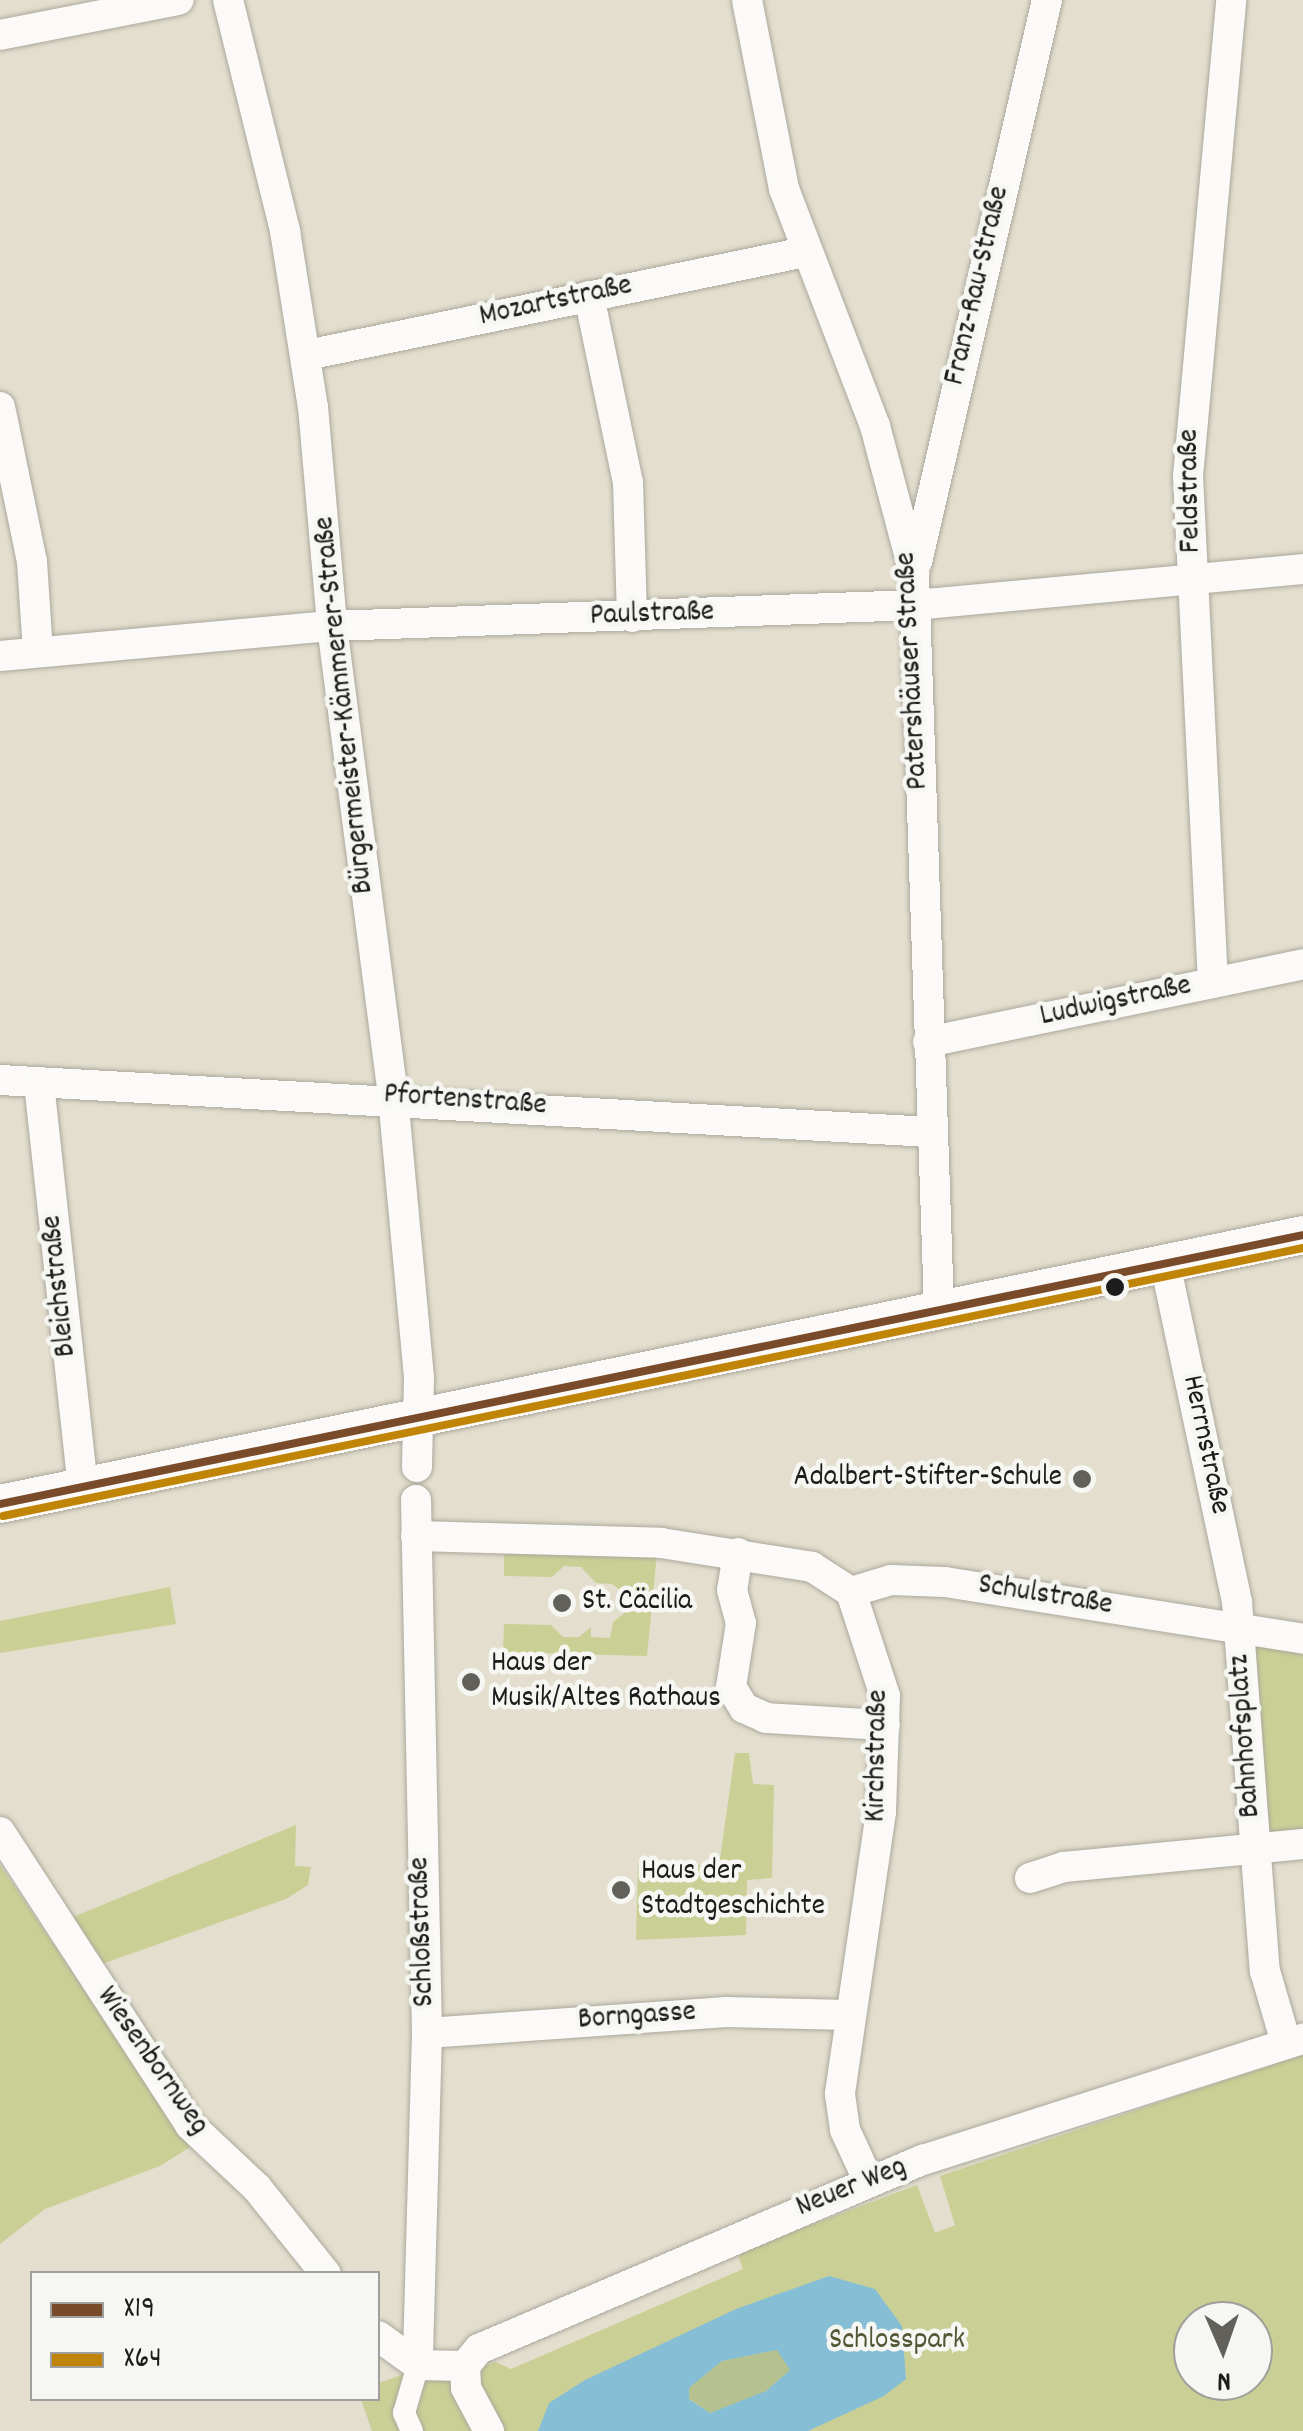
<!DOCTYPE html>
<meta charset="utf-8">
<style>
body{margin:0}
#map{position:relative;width:1303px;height:2431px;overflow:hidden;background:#e3decd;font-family:Dekko,sans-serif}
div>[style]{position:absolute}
.green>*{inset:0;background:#cad095}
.forest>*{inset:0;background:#b5c18f}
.water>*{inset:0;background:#86bed5}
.roads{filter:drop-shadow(0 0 2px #aba89d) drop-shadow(0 0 2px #aba89d)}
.pedestrian>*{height:22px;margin:-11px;padding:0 11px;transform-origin:11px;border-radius:11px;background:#fbfaf8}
.minor>*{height:30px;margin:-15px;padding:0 15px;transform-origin:15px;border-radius:15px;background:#fbfaf8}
.tertiary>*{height:38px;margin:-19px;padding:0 19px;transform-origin:19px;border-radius:19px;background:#fbfaf8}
.bus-1>*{height:8px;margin:-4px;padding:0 4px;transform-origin:4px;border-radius:4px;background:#7a4b2a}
.bus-2>*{height:8px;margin:-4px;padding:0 4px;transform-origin:4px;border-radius:4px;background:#c08407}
.dots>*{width:28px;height:28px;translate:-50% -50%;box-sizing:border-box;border:5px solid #f6f6f2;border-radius:50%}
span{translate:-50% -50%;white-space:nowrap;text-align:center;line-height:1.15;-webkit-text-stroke:9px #f6f6f2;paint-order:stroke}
.street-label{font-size:30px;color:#1c1c1c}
.poi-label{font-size:30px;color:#1c1c1c}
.right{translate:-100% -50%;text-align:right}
.left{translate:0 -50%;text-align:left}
.park-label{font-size:30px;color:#525736}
.legend{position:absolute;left:30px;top:2271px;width:350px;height:130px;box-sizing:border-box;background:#f6f6f2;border:2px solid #9f9f9c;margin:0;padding:12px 18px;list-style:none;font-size:30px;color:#1c1c1c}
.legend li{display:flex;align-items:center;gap:20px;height:50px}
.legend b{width:50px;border:2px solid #9f9f9c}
.north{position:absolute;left:1173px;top:2301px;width:100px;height:100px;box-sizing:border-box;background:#f6f6f2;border:2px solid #9f9f9c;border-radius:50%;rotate:178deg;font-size:28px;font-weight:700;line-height:40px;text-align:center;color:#1c1c1c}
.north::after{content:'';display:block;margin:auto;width:35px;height:45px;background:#62605a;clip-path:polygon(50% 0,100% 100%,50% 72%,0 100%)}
</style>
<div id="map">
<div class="green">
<i style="clip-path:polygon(504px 1548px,657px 1553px,647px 1656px,503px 1652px,504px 1624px,551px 1625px,563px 1637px,579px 1637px,591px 1627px,591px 1637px,610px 1638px,613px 1622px,627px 1611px,626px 1594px,612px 1584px,596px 1583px,581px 1567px,564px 1566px,552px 1577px,504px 1576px)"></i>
<i style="clip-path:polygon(170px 1587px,176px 1624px,0 1653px,0 1621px)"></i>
<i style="clip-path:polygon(1254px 1640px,1303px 1648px,1303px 1831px,1266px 1834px)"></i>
<i style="clip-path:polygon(735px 1753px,749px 1753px,753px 1784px,774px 1785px,772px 1878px,747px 1880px,746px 1935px,636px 1940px,638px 1863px,719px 1866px)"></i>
<i style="clip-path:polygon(296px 1825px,295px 1866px,311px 1867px,308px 1885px,286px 1899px,102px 1964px,73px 1917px)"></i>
<i style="clip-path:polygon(0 1865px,190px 2147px,160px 2166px,45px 2209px,0 2244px)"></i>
<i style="clip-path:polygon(evenodd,1303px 2054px,1303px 2431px,372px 2431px,361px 2399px,378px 2398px,378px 2383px,414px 2371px,447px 2381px,495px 2362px,511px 2369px,743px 2269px,737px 2253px,917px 2185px,935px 2233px,955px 2225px,940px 2176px,1303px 2054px,1193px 2321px,1253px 2321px,1253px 2381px,1193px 2381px,1193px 2321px)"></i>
</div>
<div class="forest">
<i style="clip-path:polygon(778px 2350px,790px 2370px,766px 2391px,710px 2413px,689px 2398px,689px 2388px,722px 2361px)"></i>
</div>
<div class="water">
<i style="clip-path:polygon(evenodd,829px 2276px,875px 2289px,902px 2326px,906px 2379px,884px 2396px,808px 2431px,538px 2431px,549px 2403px,585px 2380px,736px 2309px,829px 2276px,777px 2350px,790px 2370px,766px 2391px,710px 2413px,689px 2399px,689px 2388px,722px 2361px,777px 2350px)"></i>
</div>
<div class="roads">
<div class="pedestrian">
<i style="left:412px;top:2431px;width:20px;rotate:-114deg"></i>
<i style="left:404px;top:2413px;width:50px;rotate:-73.7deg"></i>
</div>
<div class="minor">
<i style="left:228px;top:0;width:238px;rotate:76.1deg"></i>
<i style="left:285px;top:231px;width:178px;rotate:81deg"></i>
<i style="left:313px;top:407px;width:220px;rotate:85deg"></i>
<i style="left:332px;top:626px;width:475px;rotate:82.6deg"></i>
<i style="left:393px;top:1097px;width:282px;rotate:84.7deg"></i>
<i style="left:419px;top:1378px;width:89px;rotate:91.3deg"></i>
<i style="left:747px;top:0;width:193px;rotate:78.9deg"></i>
<i style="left:784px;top:189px;width:254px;rotate:69deg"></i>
<i style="left:875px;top:426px;width:152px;rotate:75.1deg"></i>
<i style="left:914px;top:573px;width:735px;rotate:88.05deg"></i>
<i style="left:0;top:35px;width:182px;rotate:-11.1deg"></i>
<i style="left:589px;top:296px;width:190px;rotate:78.2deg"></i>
<i style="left:628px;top:482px;width:135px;rotate:88.3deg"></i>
<i style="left:307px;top:355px;width:509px;rotate:-11.69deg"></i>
<i style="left:0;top:407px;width:158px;rotate:78.3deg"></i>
<i style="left:32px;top:562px;width:90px;rotate:86.2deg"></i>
<i style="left:917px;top:562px;width:577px;rotate:-76.98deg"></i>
<i style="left:0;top:656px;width:333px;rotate:-5.2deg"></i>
<i style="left:332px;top:626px;width:583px;rotate:-2.06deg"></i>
<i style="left:915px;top:605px;width:390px;rotate:-5.3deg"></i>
<i style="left:1213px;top:983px;width:508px;rotate:-92.82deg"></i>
<i style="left:1188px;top:476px;width:478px;rotate:-84.8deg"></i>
<i style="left:928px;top:1042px;width:383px;rotate:-11.7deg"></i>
<i style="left:0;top:1080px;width:931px;rotate:3.2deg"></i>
<i style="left:39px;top:1083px;width:407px;rotate:83.8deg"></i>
<i style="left:1165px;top:1263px;width:347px;rotate:78deg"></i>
<i style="left:1237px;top:1602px;width:370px;rotate:85.7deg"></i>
<i style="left:1265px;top:1971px;width:75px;rotate:73.7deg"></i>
<i style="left:416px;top:1500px;width:533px;rotate:88.82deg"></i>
<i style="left:427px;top:2033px;width:332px;rotate:91.6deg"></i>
<i style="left:416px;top:1536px;width:245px;rotate:1.6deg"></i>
<i style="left:661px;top:1543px;width:153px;rotate:9deg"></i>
<i style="left:812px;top:1567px;width:46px;rotate:32.7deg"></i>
<i style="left:851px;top:1592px;width:109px;rotate:71.9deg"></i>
<i style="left:885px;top:1696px;width:116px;rotate:92deg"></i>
<i style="left:881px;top:1812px;width:285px;rotate:98.3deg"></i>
<i style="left:840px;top:2094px;width:36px;rotate:82deg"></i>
<i style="left:845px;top:2130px;width:57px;rotate:65.2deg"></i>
<i style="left:738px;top:1553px;width:37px;rotate:99deg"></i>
<i style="left:732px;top:1590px;width:34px;rotate:75deg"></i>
<i style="left:741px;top:1623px;width:65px;rotate:98.9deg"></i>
<i style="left:731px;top:1687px;width:25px;rotate:58deg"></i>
<i style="left:744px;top:1708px;width:24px;rotate:24deg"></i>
<i style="left:766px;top:1718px;width:119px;rotate:3.4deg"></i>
<i style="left:851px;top:1592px;width:42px;rotate:-16.7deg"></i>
<i style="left:891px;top:1580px;width:54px;rotate:2.1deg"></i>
<i style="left:945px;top:1582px;width:363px;rotate:9deg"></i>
<i style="left:0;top:1832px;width:349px;rotate:57deg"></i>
<i style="left:190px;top:2125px;width:92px;rotate:43.2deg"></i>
<i style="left:257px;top:2188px;width:110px;rotate:51.3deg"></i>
<i style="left:1030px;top:1878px;width:36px;rotate:-18deg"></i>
<i style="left:1064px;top:1867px;width:240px;rotate:-5.5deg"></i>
<i style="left:427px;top:2033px;width:300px;rotate:-4deg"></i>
<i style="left:726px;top:2012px;width:121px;rotate:1.4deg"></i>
<i style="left:378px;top:2336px;width:49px;rotate:35.9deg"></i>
<i style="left:418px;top:2365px;width:47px;rotate:1.2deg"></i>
<i style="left:465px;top:2366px;width:22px;rotate:-51deg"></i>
<i style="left:479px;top:2349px;width:483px;rotate:-23.1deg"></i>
<i style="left:923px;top:2160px;width:399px;rotate:-17.7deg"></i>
<i style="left:465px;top:2366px;width:22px;rotate:87deg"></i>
<i style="left:466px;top:2388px;width:49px;rotate:61.9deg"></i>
</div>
<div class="tertiary">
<i style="left:0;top:1504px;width:1330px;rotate:-11.66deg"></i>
</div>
</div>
<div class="bus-1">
<i style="left:0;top:1504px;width:1330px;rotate:-11.66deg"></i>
</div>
<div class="bus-2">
<i style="left:3px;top:1516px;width:1327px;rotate:-11.65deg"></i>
</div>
<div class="dots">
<i style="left:1115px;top:1287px;background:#1c1c1c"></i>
<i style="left:1082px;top:1479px;background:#62605a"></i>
<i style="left:562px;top:1603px;background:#62605a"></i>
<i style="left:471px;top:1682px;background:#62605a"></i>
<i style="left:621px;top:1890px;background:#62605a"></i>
</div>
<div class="street-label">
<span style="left:979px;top:286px;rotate:-77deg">Franz-Rau-Straße</span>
<span style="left:556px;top:303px;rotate:-12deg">Mozartstraße</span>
<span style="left:1192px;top:491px;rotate:-91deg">Feldstraße</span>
<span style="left:652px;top:616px;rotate:-2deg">Paulstraße</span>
<span style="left:914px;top:671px;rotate:-93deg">Patershäuser Straße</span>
<span style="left:346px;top:705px;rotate:-96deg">Bürgermeister-Kämmerer-Straße</span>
<span style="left:1116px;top:1003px;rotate:-12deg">Ludwigstraße</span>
<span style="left:465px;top:1102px;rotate:4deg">Pfortenstraße</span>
<span style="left:61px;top:1286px;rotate:-96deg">Bleichstraße</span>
<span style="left:1204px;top:1445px;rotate:78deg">Herrnstraße</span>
<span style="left:1045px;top:1597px;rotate:9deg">Schulstraße</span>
<span style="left:1247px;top:1736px;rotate:-94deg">Bahnhofsplatz</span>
<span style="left:879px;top:1756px;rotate:-89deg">Kirchstraße</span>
<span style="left:424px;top:1932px;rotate:-92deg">Schloßstraße</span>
<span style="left:637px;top:2018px;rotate:-4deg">Borngasse</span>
<span style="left:151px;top:2062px;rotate:55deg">Wiesenbornweg</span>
<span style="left:852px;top:2189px;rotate:-22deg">Neuer Weg</span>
</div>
<div class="poi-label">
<span class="right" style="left:1062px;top:1479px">Adalbert-Stifter-Schule</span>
<span class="left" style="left:582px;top:1603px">St. Cäcilia</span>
<span class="left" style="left:491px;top:1682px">Haus der<br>Musik/Altes Rathaus</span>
<span class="left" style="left:641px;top:1890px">Haus der<br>Stadtgeschichte</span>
</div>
<div class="park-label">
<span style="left:897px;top:2342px">Schlosspark</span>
</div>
<ul class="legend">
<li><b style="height:12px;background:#7a4b2a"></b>X19</li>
<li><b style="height:12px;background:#c08407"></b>X64</li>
</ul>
<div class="north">N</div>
</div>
